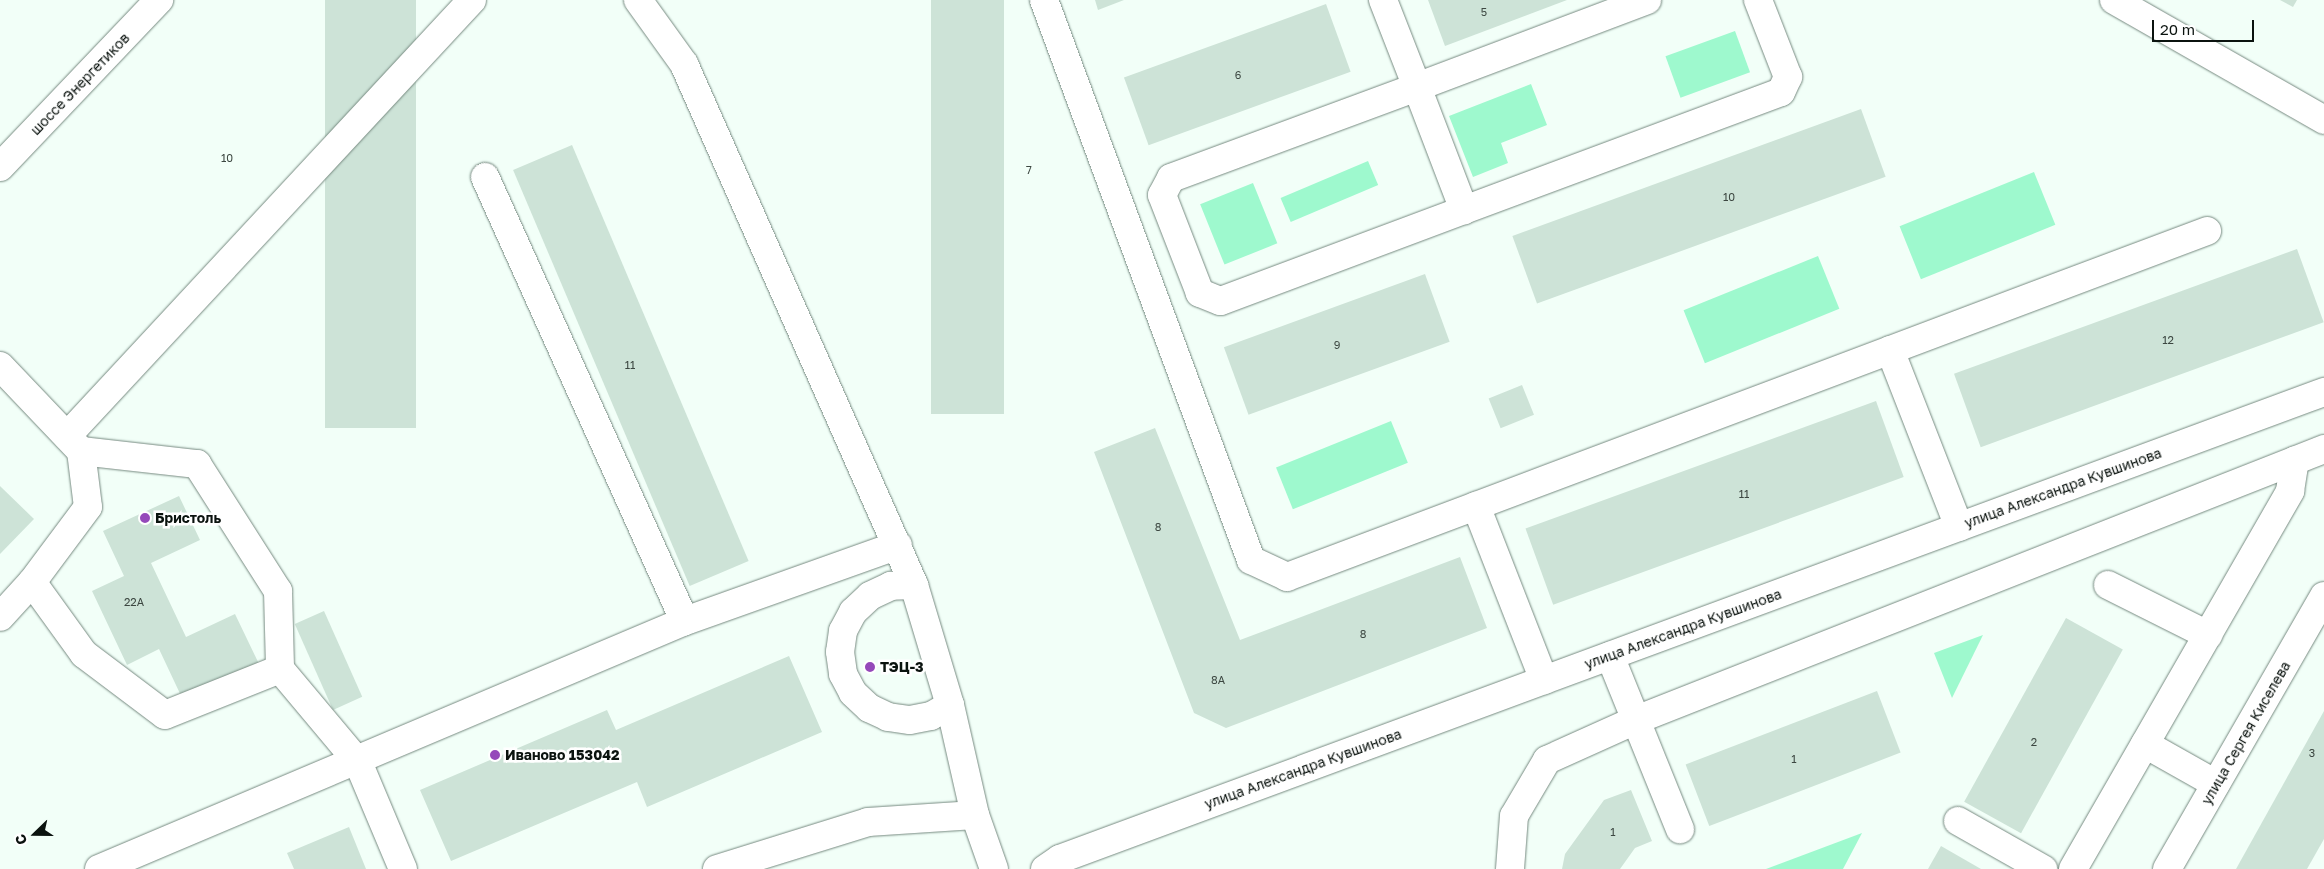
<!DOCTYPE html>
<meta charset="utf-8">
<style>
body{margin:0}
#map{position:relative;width:2324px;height:869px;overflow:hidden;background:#f2fff8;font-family:"Golos Text",sans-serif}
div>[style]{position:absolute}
.green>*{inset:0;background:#9ef9ce;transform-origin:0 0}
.building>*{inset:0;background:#cde3d7;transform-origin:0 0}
.roads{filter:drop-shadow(0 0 1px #768a80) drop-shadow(0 0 1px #768a80)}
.minor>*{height:28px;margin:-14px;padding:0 14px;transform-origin:14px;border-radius:14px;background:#fff}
.major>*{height:28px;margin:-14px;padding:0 14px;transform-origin:14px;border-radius:14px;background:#fff}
.dots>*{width:14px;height:14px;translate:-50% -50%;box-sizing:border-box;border:2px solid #fff;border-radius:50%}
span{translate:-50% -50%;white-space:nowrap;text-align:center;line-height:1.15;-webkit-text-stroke:5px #fff;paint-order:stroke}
.number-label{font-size:11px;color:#3c4741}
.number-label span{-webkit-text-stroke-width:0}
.street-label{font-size:14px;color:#0b130f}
.poi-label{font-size:14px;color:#0b130f;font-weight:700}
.left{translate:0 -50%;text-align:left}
.north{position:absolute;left:10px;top:809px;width:50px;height:50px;-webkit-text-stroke:4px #fff;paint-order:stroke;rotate:248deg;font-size:14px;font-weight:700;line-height:20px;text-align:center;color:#0b130f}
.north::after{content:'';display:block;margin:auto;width:18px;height:22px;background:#0b130f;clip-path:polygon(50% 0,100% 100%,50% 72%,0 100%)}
.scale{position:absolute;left:2152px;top:20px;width:102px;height:22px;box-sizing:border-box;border:2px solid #0b130f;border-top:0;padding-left:6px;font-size:15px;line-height:18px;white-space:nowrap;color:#0b130f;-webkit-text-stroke:4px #fff;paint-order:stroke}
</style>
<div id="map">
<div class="green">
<i style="left:1735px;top:31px;width:44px;height:74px;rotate:70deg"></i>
<i style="clip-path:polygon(1531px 84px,1547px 125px,1501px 143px,1508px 163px,1473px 177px,1449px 116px)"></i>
<i style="left:1368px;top:161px;width:26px;height:95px;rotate:67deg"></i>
<i style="left:2034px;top:172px;width:57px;height:145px;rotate:68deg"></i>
<i style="left:1253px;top:183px;width:65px;height:57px;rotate:68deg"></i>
<i style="left:1818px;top:256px;width:57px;height:145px;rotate:68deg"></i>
<i style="left:1391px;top:421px;width:45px;height:124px;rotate:68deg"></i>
<i style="clip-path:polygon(1983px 635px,1952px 698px,1934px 653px)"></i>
<i style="clip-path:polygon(1862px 833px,1843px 869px,1766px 869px)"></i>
</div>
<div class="building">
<i style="left:325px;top:0;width:91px;height:428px"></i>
<i style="left:931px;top:0;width:73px;height:414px"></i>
<i style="clip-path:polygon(1095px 0,1124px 0,1098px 10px)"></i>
<i style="clip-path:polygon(1428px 0,1567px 0,1445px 46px)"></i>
<i style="clip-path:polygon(2280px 0,2297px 0,2293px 7px)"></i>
<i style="left:1326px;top:4px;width:72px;height:215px;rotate:70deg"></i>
<i style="left:1861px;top:109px;width:72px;height:371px;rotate:70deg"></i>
<i style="left:572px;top:145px;width:452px;height:64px;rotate:67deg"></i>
<i style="left:2297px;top:249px;width:78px;height:365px;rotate:70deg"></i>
<i style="left:1425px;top:274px;width:72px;height:214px;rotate:70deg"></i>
<i style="left:1522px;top:385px;width:32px;height:36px;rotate:68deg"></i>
<i style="left:1876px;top:401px;width:81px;height:373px;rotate:70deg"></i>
<i style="clip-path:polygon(1155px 428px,1240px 640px,1460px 557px,1487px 628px,1226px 728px,1194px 713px,1094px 452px)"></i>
<i style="clip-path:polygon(0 486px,34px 519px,0 554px)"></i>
<i style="clip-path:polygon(179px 496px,200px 540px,151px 563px,186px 637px,235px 614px,259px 664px,183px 700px,159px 649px,127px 665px,92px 591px,124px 576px,103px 531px)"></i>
<i style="left:324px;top:611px;width:94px;height:32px;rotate:66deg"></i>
<i style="left:2066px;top:618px;width:65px;height:210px;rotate:29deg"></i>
<i style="clip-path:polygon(789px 656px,822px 732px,647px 807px,637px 782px,451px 861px,420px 790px,607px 710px,616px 730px)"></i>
<i style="left:1877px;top:691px;width:66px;height:205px;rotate:69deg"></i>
<i style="clip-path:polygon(2324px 711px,2324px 839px,2307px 869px,2236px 869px)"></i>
<i style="clip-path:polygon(1631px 790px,1652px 841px,1635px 848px,1620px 869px,1562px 869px,1565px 854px,1604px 800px)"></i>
<i style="clip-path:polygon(349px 827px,366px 869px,294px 869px,287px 853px)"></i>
<i style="clip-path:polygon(1941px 846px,1981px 869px,1928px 869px)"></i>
</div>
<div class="roads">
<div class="minor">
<i style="left:638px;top:0;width:79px;rotate:54.3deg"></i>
<i style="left:684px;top:64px;width:570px;rotate:66.18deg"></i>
<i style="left:914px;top:585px;width:125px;rotate:73.3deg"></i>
<i style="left:950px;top:705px;width:113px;rotate:77.2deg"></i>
<i style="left:975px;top:815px;width:57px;rotate:70.6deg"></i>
<i style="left:1044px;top:0;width:597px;rotate:69.71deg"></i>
<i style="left:1251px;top:560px;width:40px;rotate:25deg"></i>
<i style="left:1287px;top:577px;width:983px;rotate:-20.61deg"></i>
<i style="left:1383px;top:0;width:93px;rotate:68.7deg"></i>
<i style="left:1417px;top:87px;width:132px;rotate:69.1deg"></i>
<i style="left:1464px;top:210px;width:260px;rotate:159.5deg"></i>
<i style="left:1220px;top:301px;width:22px;rotate:-158deg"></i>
<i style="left:1200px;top:293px;width:105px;rotate:-111.2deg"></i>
<i style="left:1162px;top:195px;width:19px;rotate:-62deg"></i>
<i style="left:1171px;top:178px;width:262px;rotate:-20.3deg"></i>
<i style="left:1417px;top:87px;width:246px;rotate:-20.7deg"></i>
<i style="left:2114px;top:0;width:242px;rotate:29.7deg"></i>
<i style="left:485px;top:177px;width:487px;rotate:65.8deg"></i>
<i style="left:1464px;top:210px;width:338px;rotate:-20.4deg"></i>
<i style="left:1781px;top:92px;width:17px;rotate:-65deg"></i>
<i style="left:1788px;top:77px;width:83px;rotate:-111.3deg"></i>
<i style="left:1890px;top:350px;width:190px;rotate:68.7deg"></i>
<i style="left:0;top:366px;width:117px;rotate:46.4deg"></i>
<i style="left:81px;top:451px;width:56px;rotate:82.9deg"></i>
<i style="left:88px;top:507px;width:94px;rotate:126.7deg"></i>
<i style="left:32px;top:582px;width:47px;rotate:132.4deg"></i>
<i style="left:67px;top:436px;width:595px;rotate:-47.11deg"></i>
<i style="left:81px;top:451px;width:117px;rotate:6.4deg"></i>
<i style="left:197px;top:464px;width:151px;rotate:57.5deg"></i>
<i style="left:278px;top:591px;width:78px;rotate:88.5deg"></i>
<i style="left:1476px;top:506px;width:187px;rotate:68.7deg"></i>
<i style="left:32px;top:582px;width:89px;rotate:54.2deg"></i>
<i style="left:84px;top:654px;width:101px;rotate:37deg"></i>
<i style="left:165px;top:715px;width:124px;rotate:-21.8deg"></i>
<i style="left:280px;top:669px;width:121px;rotate:50deg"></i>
<i style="left:358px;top:762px;width:116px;rotate:67.2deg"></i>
<i style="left:914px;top:585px;width:23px;rotate:178deg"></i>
<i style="left:891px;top:586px;width:23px;rotate:155deg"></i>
<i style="left:870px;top:596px;width:23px;rotate:137deg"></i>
<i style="left:853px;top:612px;width:21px;rotate:118deg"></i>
<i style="left:843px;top:631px;width:21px;rotate:98deg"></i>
<i style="left:840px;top:652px;width:22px;rotate:82deg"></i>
<i style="left:843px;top:674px;width:21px;rotate:62deg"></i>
<i style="left:853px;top:693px;width:22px;rotate:43deg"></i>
<i style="left:869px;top:708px;width:21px;rotate:25deg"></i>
<i style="left:888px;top:717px;width:22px;rotate:8deg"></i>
<i style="left:910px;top:720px;width:21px;rotate:-11deg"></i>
<i style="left:931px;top:716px;width:22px;rotate:-30deg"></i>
<i style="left:2108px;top:585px;width:112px;rotate:26.6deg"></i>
<i style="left:1610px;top:656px;width:187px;rotate:68deg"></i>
<i style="left:2145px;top:744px;width:81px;rotate:29.4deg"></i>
<i style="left:1958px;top:821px;width:98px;rotate:29.5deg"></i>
<i style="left:99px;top:869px;width:636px;rotate:-22.94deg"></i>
<i style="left:685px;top:621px;width:226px;rotate:-19.6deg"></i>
<i style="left:717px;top:869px;width:158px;rotate:-17.3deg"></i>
<i style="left:868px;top:822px;width:107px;rotate:-3.7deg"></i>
<i style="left:1045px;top:869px;width:18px;rotate:-34deg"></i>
<i style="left:1060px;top:859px;width:1348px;rotate:-20.28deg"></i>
<i style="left:1510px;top:869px;width:53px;rotate:-85.7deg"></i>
<i style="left:1514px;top:816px;width:65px;rotate:-59.5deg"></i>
<i style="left:1547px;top:760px;width:98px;rotate:-24.2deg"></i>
<i style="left:1636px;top:720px;width:739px;rotate:-21.5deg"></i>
<i style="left:2073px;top:869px;width:436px;rotate:-60.1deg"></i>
<i style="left:2290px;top:491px;width:31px;rotate:-81deg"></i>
<i style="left:2167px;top:869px;width:315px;rotate:-60.1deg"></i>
</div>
<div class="major">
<i style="left:0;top:167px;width:231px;rotate:-46.4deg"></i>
</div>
</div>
<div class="dots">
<i style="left:145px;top:518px;background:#9549ba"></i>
<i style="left:870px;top:667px;background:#9549ba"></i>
<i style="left:495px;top:755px;background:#9549ba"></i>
</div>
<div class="number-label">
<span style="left:1484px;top:12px">5</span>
<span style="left:1238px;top:75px">6</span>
<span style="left:227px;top:158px">10</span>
<span style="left:1029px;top:170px">7</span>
<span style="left:1729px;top:197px">10</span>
<span style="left:2168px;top:340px">12</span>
<span style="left:1337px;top:345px">9</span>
<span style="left:630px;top:365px">11</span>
<span style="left:1744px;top:494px">11</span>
<span style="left:1158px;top:527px">8</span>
<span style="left:134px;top:602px">22А</span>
<span style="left:1363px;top:634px">8</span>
<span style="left:1218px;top:680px">8А</span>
<span style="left:2034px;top:742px">2</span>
<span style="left:2312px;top:753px">3</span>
<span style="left:1794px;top:759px">1</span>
<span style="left:1613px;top:832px">1</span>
</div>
<div class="street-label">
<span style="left:80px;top:84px;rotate:-46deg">шоссе Энергетиков</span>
<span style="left:2063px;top:488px;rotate:-20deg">улица Александра Кувшинова</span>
<span style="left:1683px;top:629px;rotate:-20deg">улица Александра Кувшинова</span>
<span style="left:2246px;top:733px;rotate:-60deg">улица Сергея Киселева</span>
<span style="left:1303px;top:769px;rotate:-20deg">улица Александра Кувшинова</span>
</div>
<div class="poi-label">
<span class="left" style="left:155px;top:518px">Бристоль</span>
<span class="left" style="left:880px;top:667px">ТЭЦ-3</span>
<span class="left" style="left:505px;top:755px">Иваново 153042</span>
</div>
<div class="north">С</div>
<div class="scale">20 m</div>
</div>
